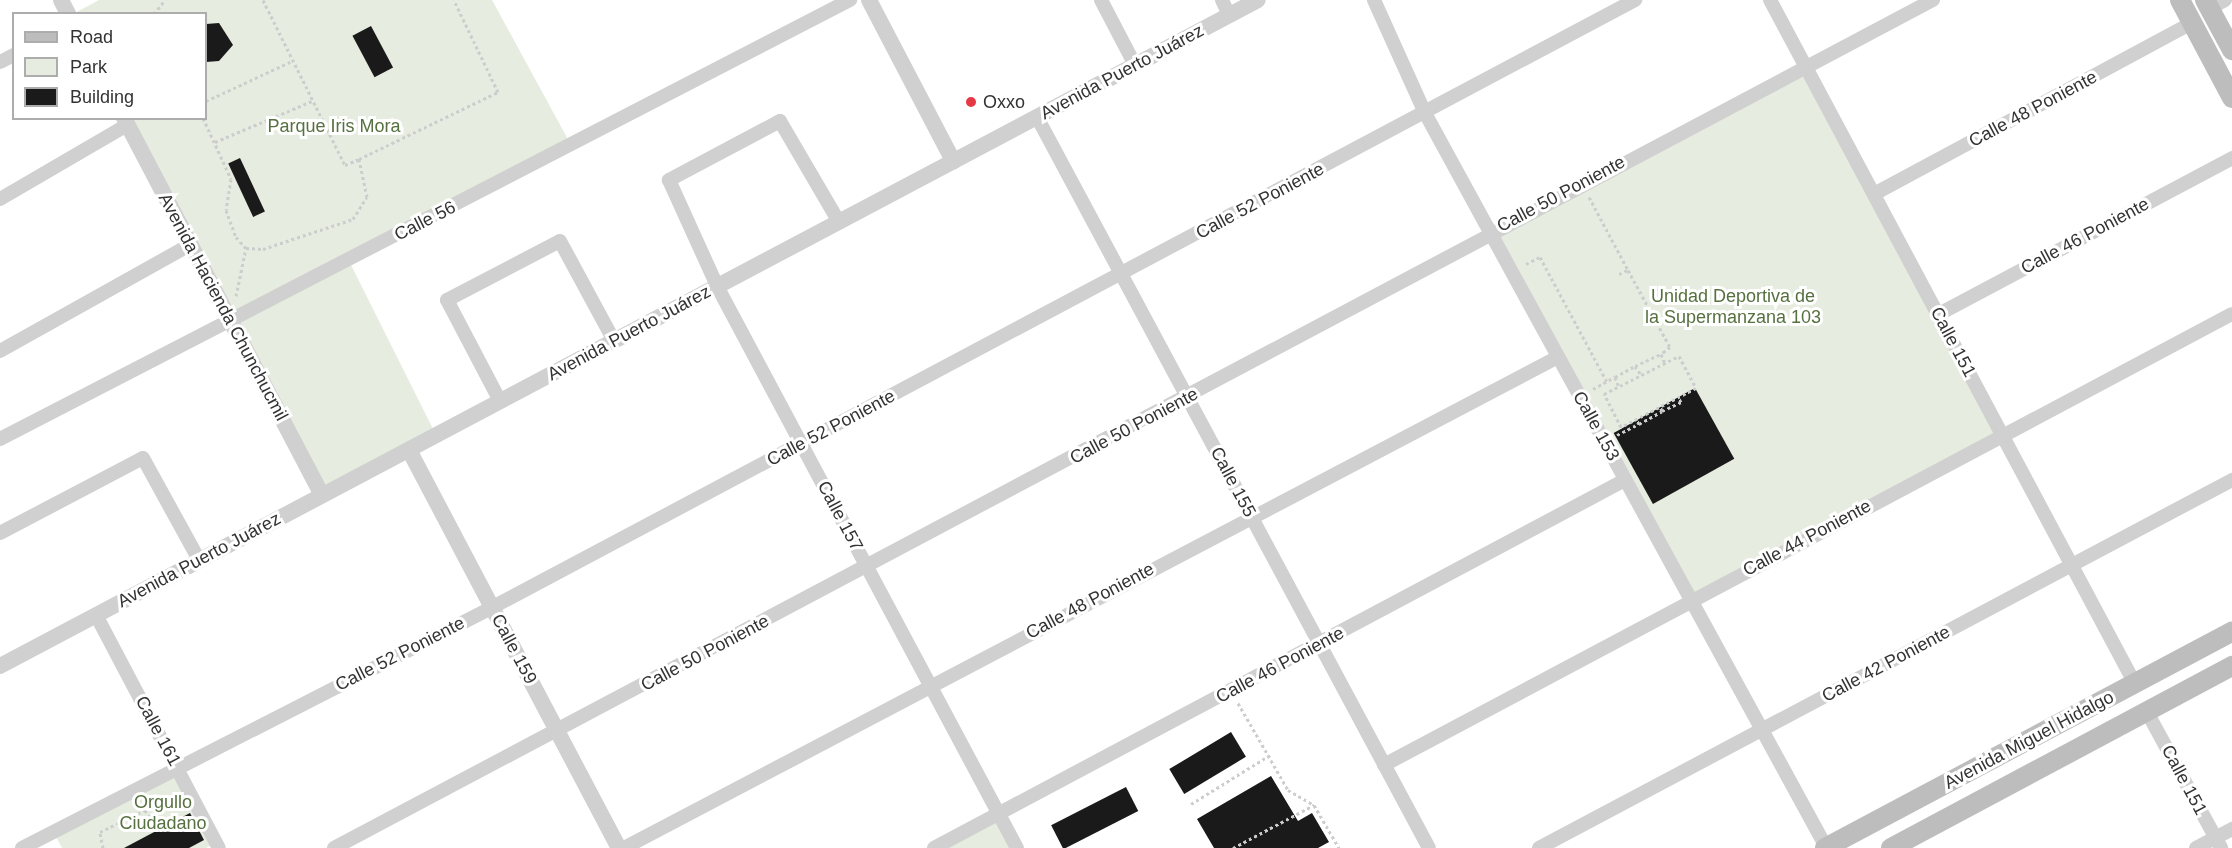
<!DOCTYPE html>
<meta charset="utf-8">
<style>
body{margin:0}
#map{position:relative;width:2232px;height:848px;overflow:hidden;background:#fff;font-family:Arial,sans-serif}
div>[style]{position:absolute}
.green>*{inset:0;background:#e6ecdf;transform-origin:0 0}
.building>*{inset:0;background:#1a1a1a;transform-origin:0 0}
.path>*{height:3px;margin-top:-1.5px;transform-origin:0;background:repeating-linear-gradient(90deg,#cdcdcd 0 3px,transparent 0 6px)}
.minor>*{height:14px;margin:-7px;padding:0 7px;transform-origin:7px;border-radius:7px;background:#d0d0d0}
.tertiary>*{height:16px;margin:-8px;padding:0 8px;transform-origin:8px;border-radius:8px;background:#d0d0d0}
.secondary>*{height:20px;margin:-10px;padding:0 10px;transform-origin:10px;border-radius:10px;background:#bdbdbd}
.dots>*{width:16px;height:16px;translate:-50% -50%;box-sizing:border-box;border:3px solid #fff;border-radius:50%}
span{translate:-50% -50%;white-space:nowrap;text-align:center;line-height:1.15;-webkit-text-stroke:6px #fff;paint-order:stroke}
.street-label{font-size:18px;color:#333}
.poi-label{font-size:18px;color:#333}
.left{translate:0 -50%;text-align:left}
.park-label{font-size:18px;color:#56703f}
.legend{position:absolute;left:12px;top:12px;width:195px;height:108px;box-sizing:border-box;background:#fff;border:2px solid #adadad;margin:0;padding:8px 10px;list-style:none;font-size:18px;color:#333}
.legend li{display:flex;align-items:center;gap:12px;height:30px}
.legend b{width:30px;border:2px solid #adadad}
</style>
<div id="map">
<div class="green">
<i style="clip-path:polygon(99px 0,492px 0,571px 145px,349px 261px,436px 435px,322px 495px,124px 119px,206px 118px,206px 14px,73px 14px)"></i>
<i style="left:1804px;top:72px;width:411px;height:348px;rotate:62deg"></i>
<i style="clip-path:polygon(178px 767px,216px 843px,206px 848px,62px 848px,53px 831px)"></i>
<i style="clip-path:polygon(998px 815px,1016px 848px,936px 848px)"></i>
</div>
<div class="building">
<i style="clip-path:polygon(219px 23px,233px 45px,219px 61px,206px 62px,206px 24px)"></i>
<i style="left:371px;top:26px;width:47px;height:21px;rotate:62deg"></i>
<i style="left:240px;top:158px;width:59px;height:13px;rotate:65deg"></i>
<i style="left:1695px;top:388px;width:81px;height:93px;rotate:61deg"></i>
<i style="left:1231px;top:732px;width:29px;height:72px;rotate:59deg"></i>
<i style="clip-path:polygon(1271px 776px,1298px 821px,1312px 813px,1329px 842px,1318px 848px,1214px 848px,1197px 819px)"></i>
<i style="left:1126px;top:787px;width:27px;height:84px;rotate:63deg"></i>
<i style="clip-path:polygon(190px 813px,204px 840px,189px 848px,124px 848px)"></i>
</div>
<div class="path">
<i style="left:263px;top:0;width:184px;rotate:63.6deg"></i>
<i style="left:345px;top:165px;width:15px;rotate:-23deg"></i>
<i style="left:154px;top:14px;width:18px;rotate:-52deg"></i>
<i style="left:206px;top:101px;width:95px;rotate:-24.9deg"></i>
<i style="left:203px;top:118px;width:67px;rotate:65.3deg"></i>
<i style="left:231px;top:179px;width:31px;rotate:99deg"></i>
<i style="left:226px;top:210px;width:29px;rotate:70deg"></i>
<i style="left:236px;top:237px;width:15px;rotate:48deg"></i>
<i style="left:246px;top:248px;width:17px;rotate:3deg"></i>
<i style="left:263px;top:249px;width:95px;rotate:-18.4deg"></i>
<i style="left:353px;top:219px;width:26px;rotate:-58deg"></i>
<i style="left:367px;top:197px;width:39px;rotate:-102deg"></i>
<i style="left:359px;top:159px;width:154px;rotate:-25.7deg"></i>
<i style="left:498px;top:92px;width:102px;rotate:-115.6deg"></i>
<i style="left:215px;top:142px;width:105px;rotate:-22.9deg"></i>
<i style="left:1589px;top:197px;width:83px;rotate:61.9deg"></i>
<i style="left:1526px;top:264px;width:16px;rotate:-27deg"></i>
<i style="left:1540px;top:257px;width:142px;rotate:61.8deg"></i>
<i style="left:1619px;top:274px;width:10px;rotate:-24deg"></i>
<i style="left:1628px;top:270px;width:88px;rotate:61.4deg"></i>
<i style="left:1670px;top:347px;width:11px;rotate:142deg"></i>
<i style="left:236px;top:296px;width:49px;rotate:-78.2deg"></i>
<i style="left:1679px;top:356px;width:36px;rotate:62deg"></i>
<i style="left:1696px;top:388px;width:85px;rotate:152.5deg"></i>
<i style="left:1621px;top:427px;width:37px;rotate:-117deg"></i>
<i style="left:1604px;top:394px;width:84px;rotate:-26.9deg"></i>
<i style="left:1635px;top:366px;width:29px;rotate:-25deg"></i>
<i style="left:1661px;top:354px;width:10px;rotate:66deg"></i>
<i style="left:1615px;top:377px;width:23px;rotate:-29deg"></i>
<i style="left:1635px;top:366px;width:11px;rotate:56deg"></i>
<i style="left:1593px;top:389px;width:25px;rotate:-29deg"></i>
<i style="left:1615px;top:377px;width:11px;rotate:68deg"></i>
<i style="left:1662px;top:411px;width:21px;rotate:-25deg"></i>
<i style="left:1681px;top:402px;width:6px;rotate:-121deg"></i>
<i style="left:1639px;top:424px;width:26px;rotate:-29deg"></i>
<i style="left:1662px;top:411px;width:5px;rotate:-112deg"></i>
<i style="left:1617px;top:435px;width:25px;rotate:-27deg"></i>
<i style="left:1639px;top:424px;width:6px;rotate:-121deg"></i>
<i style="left:1238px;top:703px;width:100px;rotate:60.1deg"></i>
<i style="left:1288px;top:790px;width:30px;rotate:30deg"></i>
<i style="left:1314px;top:805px;width:50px;rotate:59.8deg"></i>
<i style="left:1191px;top:804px;width:93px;rotate:-31.8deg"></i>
<i style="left:145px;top:810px;width:20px;rotate:57deg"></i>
<i style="left:103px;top:848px;width:16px;rotate:-101deg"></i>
<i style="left:100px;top:832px;width:50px;rotate:-26.1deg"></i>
<i style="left:1233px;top:848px;width:92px;rotate:-28deg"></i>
</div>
<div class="minor">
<i style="left:1101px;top:0;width:73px;rotate:62.4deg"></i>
<i style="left:1222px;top:0;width:17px;rotate:65deg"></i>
<i style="left:1374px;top:0;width:124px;rotate:65.7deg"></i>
<i style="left:1425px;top:113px;width:836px;rotate:61.35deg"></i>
<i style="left:1770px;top:0;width:775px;rotate:61.91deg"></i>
<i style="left:2210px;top:8px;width:17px;rotate:-28deg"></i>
<i style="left:0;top:62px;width:16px;rotate:-27deg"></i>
<i style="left:1037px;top:117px;width:829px;rotate:61.8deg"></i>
<i style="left:1874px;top:194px;width:361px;rotate:-28.3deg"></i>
<i style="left:0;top:199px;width:147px;rotate:-30.2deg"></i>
<i style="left:839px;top:222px;width:117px;rotate:-120.3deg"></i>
<i style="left:780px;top:121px;width:126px;rotate:152deg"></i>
<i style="left:669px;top:180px;width:116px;rotate:65.6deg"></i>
<i style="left:717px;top:286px;width:637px;rotate:61.91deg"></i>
<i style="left:1939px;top:314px;width:332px;rotate:-28deg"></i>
<i style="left:0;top:351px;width:218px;rotate:-29.2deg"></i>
<i style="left:500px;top:401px;width:114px;rotate:-117.7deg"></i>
<i style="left:447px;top:300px;width:127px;rotate:-27.6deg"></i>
<i style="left:560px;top:241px;width:114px;rotate:61.6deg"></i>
<i style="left:0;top:439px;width:957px;rotate:-27.32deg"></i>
<i style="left:0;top:533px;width:161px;rotate:-27.7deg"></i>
<i style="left:143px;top:458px;width:116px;rotate:61.2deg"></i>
<i style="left:96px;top:615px;width:263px;rotate:62.2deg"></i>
<i style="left:2147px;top:712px;width:155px;rotate:61.4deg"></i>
<i style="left:1384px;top:765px;width:960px;rotate:-28.01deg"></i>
<i style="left:22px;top:848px;width:527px;rotate:-27.1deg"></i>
<i style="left:491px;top:608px;width:1296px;rotate:-27.99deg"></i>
<i style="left:334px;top:848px;width:1810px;rotate:-27.94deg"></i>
<i style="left:624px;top:848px;width:1055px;rotate:-27.73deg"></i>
<i style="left:934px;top:848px;width:783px;rotate:-28.04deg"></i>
<i style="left:1539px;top:848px;width:785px;rotate:-27.97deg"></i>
<i style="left:2196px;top:848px;width:41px;rotate:-27.8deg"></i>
</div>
<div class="tertiary">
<i style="left:61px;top:0;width:16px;rotate:63deg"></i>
<i style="left:869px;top:0;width:182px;rotate:62.4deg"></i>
<i style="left:124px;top:118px;width:426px;rotate:62.3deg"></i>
<i style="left:409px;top:450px;width:450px;rotate:62.2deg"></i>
<i style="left:0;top:666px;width:1423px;rotate:-27.9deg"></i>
</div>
<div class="secondary">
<i style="left:2180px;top:0;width:111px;rotate:62deg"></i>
<i style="left:2205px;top:0;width:57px;rotate:61.6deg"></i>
<i style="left:1825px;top:848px;width:461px;rotate:-28deg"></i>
<i style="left:1891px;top:848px;width:387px;rotate:-28.1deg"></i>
</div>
<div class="dots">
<i style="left:971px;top:102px;background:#e63946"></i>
</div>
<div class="street-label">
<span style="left:1122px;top:72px;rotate:-28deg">Avenida Puerto Juárez</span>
<span style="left:2033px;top:109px;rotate:-28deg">Calle 48 Poniente</span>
<span style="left:1561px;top:194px;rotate:-28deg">Calle 50 Poniente</span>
<span style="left:1260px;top:201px;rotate:-28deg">Calle 52 Poniente</span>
<span style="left:425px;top:221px;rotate:-27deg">Calle 56</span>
<span style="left:2085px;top:236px;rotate:-28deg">Calle 46 Poniente</span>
<span style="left:223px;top:307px;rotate:62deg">Avenida Hacienda Chunchucmil</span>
<span style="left:629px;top:333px;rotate:-28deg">Avenida Puerto Juárez</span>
<span style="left:1953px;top:342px;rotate:62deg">Calle 151</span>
<span style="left:1134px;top:426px;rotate:-28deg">Calle 50 Poniente</span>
<span style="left:1596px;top:426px;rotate:61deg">Calle 153</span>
<span style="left:831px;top:428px;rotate:-28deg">Calle 52 Poniente</span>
<span style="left:1233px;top:482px;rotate:62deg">Calle 155</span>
<span style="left:840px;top:516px;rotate:62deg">Calle 157</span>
<span style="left:1807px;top:538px;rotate:-28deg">Calle 44 Poniente</span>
<span style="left:199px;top:560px;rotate:-28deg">Avenida Puerto Juárez</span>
<span style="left:1090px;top:601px;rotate:-28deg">Calle 48 Poniente</span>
<span style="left:514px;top:649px;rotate:62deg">Calle 159</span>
<span style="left:705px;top:653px;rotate:-28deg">Calle 50 Poniente</span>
<span style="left:400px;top:654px;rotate:-27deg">Calle 52 Poniente</span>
<span style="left:1886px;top:664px;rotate:-28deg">Calle 42 Poniente</span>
<span style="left:1280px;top:665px;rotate:-28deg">Calle 46 Poniente</span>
<span style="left:158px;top:731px;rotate:62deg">Calle 161</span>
<span style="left:2029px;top:740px;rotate:-28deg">Avenida Miguel Hidalgo</span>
<span style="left:2184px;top:780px;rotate:62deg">Calle 151</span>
</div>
<div class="poi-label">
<span class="left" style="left:983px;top:102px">Oxxo</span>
</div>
<div class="park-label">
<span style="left:334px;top:126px">Parque Iris Mora</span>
<span style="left:1733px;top:307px">Unidad Deportiva de<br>la Supermanzana 103</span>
<span style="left:163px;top:813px">Orgullo<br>Ciudadano</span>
</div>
<ul class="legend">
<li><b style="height:8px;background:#bdbdbd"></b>Road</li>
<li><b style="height:16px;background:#e6ecdf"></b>Park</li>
<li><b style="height:16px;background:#1a1a1a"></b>Building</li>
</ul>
</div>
